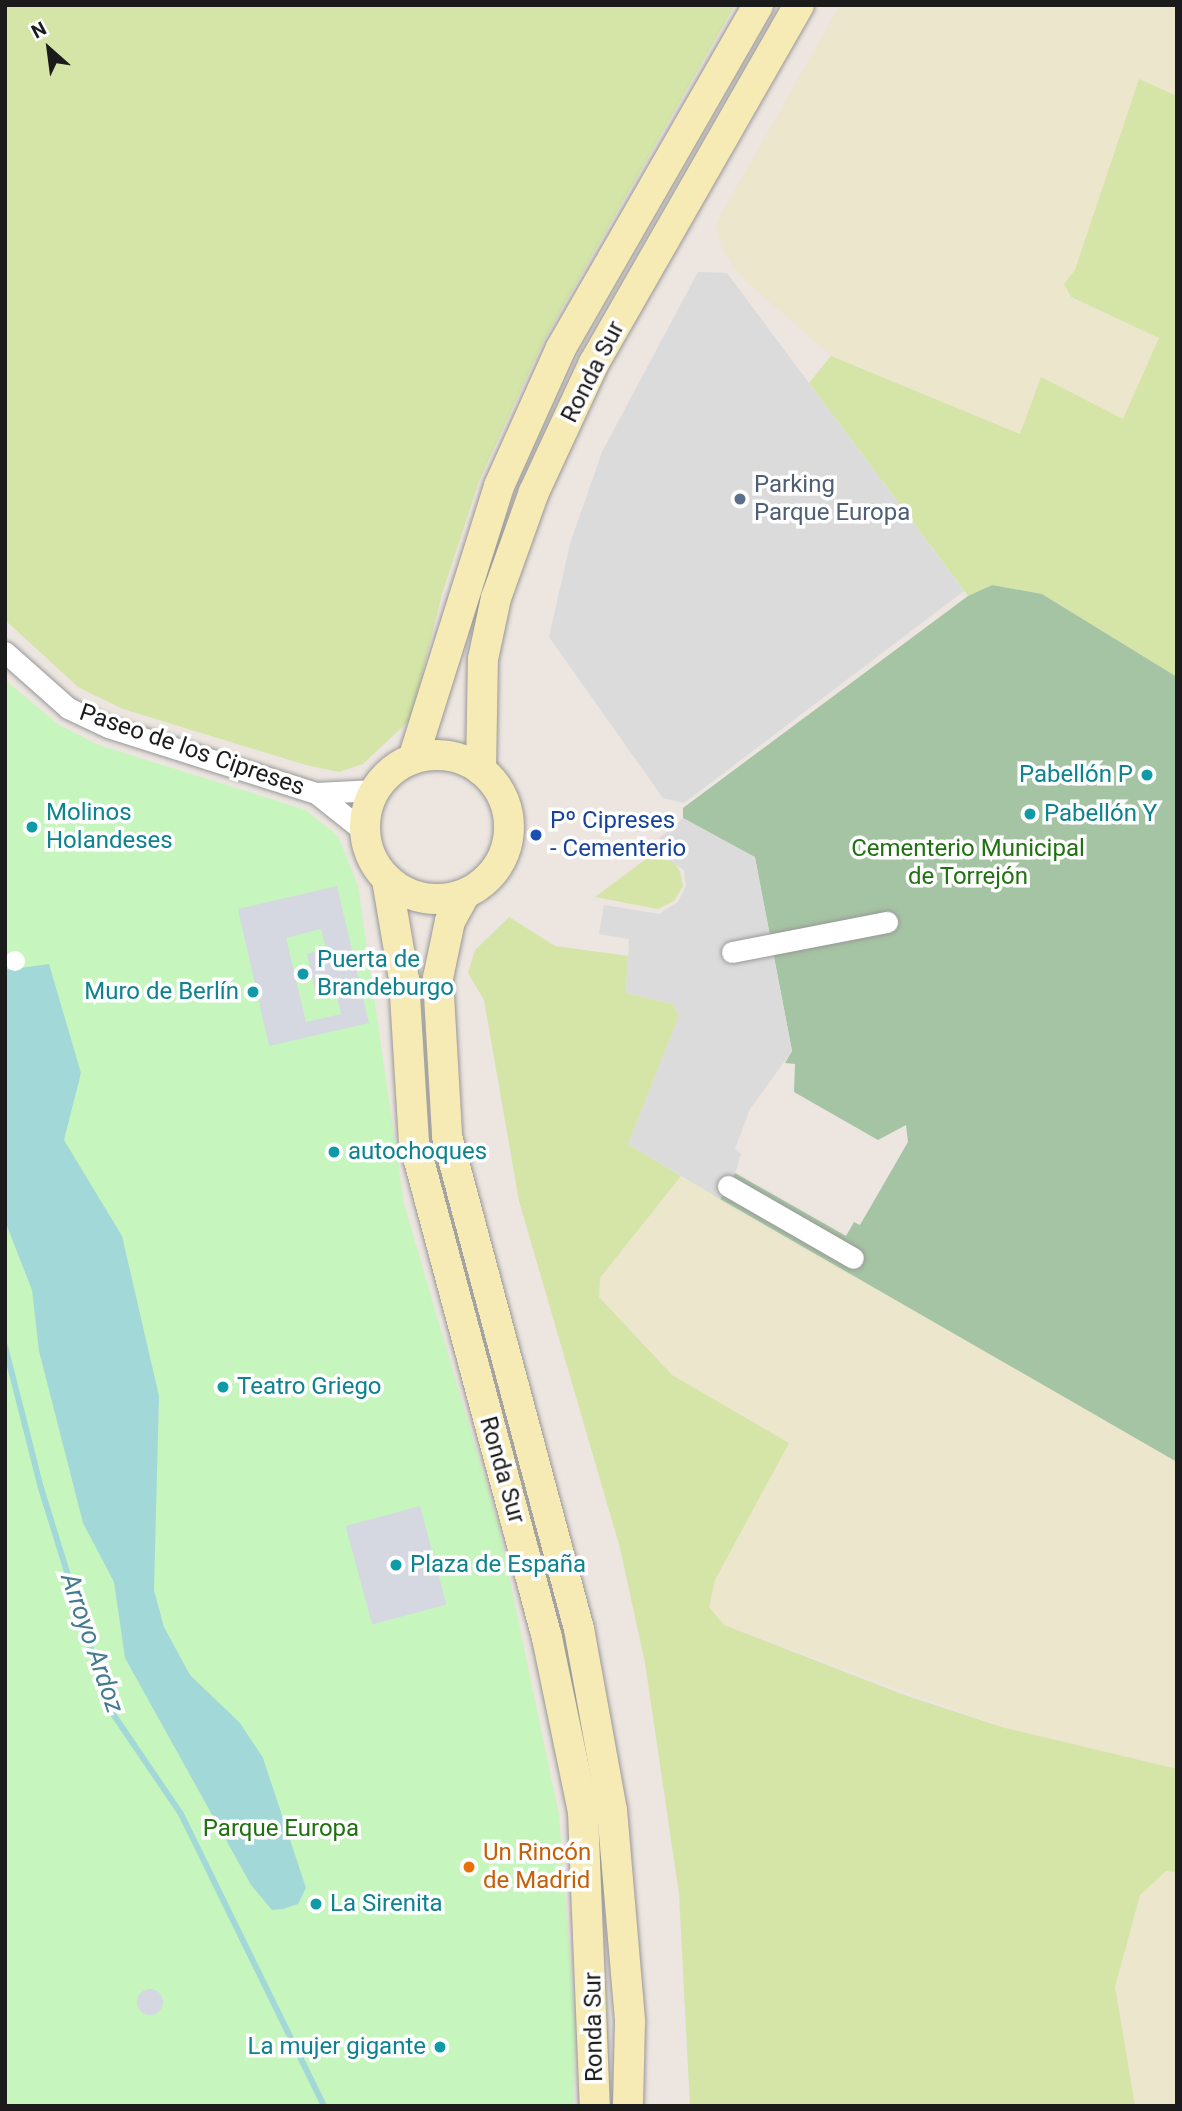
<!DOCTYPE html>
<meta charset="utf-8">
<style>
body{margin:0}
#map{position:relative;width:1182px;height:2111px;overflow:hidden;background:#ece5e0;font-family:Roboto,sans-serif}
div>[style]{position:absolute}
.farmland>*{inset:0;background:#ebe6cc}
.grass>*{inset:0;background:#d4e5a7}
.cemetery>*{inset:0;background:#a5c4a3}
.park>*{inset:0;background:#c6f6bd}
.parking>*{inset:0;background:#dbdbdb}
.plaza>*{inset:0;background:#d5d8e1;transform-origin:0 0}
.round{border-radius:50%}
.water>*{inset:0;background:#a2d8d8}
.pier>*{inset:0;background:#fff}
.stream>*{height:6px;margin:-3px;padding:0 3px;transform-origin:3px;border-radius:3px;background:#a2d8d8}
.roads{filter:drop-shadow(0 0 2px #989898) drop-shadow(0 0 2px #989898)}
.street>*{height:21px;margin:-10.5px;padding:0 10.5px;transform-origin:10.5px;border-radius:10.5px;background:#fff}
.secondary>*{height:30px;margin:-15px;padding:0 15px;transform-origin:15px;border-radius:15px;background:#f6eab5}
.secondary>.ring{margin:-15px;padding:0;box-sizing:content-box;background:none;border:30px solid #f6eab5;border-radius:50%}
.dots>*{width:19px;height:19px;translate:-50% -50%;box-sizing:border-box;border:4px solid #fff;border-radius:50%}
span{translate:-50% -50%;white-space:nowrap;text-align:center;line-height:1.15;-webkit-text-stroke:7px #fff;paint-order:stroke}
.street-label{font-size:24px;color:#1b1b1b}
.service-label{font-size:24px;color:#4e5e75}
.left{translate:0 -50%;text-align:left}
.culture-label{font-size:24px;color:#0d838f}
.right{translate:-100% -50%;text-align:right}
.transit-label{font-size:24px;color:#164399}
.park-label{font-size:24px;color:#1f7210}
.food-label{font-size:24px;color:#c56008}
.water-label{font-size:26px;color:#447b8f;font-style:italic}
.frame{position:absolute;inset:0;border:7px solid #1b1b1b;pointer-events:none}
.north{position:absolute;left:14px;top:14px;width:70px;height:70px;-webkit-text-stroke:5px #fff;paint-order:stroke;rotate:332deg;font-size:19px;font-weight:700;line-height:28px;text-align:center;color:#1b1b1b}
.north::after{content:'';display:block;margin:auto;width:24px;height:32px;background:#1b1b1b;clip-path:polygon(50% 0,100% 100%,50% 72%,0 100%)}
</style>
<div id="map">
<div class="farmland">
<i style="clip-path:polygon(840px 5px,1177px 5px,1177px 96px,1139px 79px,1075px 270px,1064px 284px,1071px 298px,1159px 338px,1123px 420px,1041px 377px,1020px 434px,831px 356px,745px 280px,724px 252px,715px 225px)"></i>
<i style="clip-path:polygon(681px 1176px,1177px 1462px,1177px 1769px,1005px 1728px,724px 1625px,709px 1607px,715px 1580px,789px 1443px,672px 1375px,599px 1297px,600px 1279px)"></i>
<i style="clip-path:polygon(1166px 1871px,1177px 1872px,1177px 2106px,1135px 2106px,1115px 1987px,1140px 1895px)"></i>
</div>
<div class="grass">
<i style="clip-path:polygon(5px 5px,735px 5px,544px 340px,479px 481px,442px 594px,411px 719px,363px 764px,339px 772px,306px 765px,123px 709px,78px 687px,5px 620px)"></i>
<i style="clip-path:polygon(1139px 79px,1177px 96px,1177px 677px,1042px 594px,992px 585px,968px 596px,809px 383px,831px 356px,1020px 434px,1041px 377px,1123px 419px,1159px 338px,1071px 297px,1064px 284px,1075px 270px)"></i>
<i style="clip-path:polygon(650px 856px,674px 862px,680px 872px,683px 886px,674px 901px,658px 909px,595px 897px)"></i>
<i style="clip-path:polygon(509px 917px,555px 946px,628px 956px,626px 993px,673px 1004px,679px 1016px,628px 1144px,681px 1176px,600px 1278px,599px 1297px,672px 1375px,789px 1443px,715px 1580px,709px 1607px,724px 1625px,907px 1696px,1005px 1728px,1177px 1769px,1177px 1872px,1166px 1871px,1140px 1895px,1115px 1987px,1135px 2106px,690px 2106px,679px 1894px,645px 1663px,620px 1548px,519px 1201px,484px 1000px,468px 973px,475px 950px)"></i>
</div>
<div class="cemetery">
<i style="clip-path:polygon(992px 585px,1042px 594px,1177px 677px,1177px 1462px,720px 1199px,735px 1173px,846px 1236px,854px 1222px,860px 1225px,908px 1142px,906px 1125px,878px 1140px,794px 1092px,795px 1064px,785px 1063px,792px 1051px,755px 858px,683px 818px,683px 808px,968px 596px)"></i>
</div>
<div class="park">
<i style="clip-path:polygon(5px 680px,59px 725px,99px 745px,306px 810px,338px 836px,358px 886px,404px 1204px,498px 1524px,559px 1815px,575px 2024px,574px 2106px,5px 2106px)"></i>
</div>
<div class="parking">
<i style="clip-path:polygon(698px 272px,727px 273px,964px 591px,684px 803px,663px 798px,549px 637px,570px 544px,602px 452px)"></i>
<i style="clip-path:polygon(683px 818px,755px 857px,792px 1051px,750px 1109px,735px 1149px,741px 1154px,735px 1173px,720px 1199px,628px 1144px,679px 1016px,673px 1004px,626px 993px,629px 939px,599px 934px,604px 905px,659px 914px,678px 902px,686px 886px,684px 870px,649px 847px)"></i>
</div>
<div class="plaza">
<i style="clip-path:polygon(evenodd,337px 886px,369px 1023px,269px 1046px,238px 909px,337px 886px,321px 929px,326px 949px,307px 954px,317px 998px,336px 994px,341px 1014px,306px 1022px,286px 938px,321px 929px)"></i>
<i style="left:420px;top:1506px;width:102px;height:77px;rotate:75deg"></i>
<i class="round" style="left:137px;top:1989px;width:26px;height:26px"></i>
</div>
<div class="water">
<i style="clip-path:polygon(49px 964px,81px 1073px,64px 1140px,122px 1236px,159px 1396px,154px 1590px,164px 1627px,190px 1675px,240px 1723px,263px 1758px,306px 1888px,298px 1904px,283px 1909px,272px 1910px,251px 1885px,125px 1658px,114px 1582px,83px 1523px,39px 1351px,32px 1290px,5px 1221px,5px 970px)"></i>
</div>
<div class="pier">
<i class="round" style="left:5px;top:951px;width:20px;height:20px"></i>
</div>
<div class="stream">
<i style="left:5px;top:1346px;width:146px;rotate:75.8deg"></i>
<i style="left:41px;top:1488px;width:230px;rotate:72.8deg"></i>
<i style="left:109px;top:1708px;width:128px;rotate:55.8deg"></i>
<i style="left:181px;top:1814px;width:325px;rotate:63.9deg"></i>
</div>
<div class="roads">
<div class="street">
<i style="left:5px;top:652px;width:84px;rotate:41.6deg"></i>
<i style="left:68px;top:708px;width:44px;rotate:25.4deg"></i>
<i style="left:108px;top:727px;width:218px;rotate:17.6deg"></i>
<i style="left:316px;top:793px;width:59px;rotate:-2.9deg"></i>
<i style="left:316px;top:793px;width:63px;rotate:38.5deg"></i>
<i style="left:732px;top:952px;width:158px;rotate:-11deg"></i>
<i style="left:728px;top:1186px;width:144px;rotate:29.9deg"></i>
</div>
<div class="secondary">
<i class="ring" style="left:365px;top:755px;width:114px;height:114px"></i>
<i style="left:413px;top:759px;width:286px;rotate:-72.5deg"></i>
<i style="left:499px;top:486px;width:151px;rotate:-65.8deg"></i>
<i style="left:561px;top:348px;width:396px;rotate:-60.1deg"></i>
<i style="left:481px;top:770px;width:111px;rotate:-89deg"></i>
<i style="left:483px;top:659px;width:62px;rotate:-78deg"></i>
<i style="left:496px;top:598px;width:113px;rotate:-70.3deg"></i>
<i style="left:534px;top:492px;width:142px;rotate:-65.1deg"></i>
<i style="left:594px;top:363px;width:413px;rotate:-60.2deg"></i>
<i style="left:387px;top:880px;width:100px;rotate:80.3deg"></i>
<i style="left:404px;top:979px;width:163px;rotate:86.5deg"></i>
<i style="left:414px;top:1142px;width:514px;rotate:74.99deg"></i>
<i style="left:547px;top:1638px;width:178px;rotate:78.3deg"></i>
<i style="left:583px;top:1812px;width:294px;rotate:87.7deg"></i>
<i style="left:465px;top:894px;width:31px;rotate:119deg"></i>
<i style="left:450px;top:921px;width:58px;rotate:101.9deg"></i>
<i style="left:438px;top:978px;width:158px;rotate:86.7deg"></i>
<i style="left:447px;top:1136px;width:510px;rotate:75.01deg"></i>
<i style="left:579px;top:1629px;width:184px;rotate:79.7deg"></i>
<i style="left:612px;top:1810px;width:213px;rotate:85.1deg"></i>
<i style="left:630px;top:2022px;width:84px;rotate:91.4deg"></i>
</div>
</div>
<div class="dots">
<i style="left:740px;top:499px;background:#5c6f8a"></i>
<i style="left:1147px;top:775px;background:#0f9aa8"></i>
<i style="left:1030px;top:814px;background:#0f9aa8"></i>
<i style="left:32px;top:827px;background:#0f9aa8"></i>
<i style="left:536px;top:835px;background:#1a4fb4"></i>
<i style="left:303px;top:974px;background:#0f9aa8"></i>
<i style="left:253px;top:992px;background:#0f9aa8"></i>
<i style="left:334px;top:1152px;background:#0f9aa8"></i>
<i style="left:223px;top:1387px;background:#0f9aa8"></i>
<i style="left:396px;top:1565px;background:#0f9aa8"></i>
<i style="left:469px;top:1867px;background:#e8710a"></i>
<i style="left:316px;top:1904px;background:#0f9aa8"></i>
<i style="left:440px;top:2047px;background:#0f9aa8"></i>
</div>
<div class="street-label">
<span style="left:593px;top:372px;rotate:-63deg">Ronda Sur</span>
<span style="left:192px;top:750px;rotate:19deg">Paseo de los Cipreses</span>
<span style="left:502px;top:1470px;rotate:74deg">Ronda Sur</span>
<span style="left:594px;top:2027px;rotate:-91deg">Ronda Sur</span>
</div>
<div class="service-label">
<span class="left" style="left:754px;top:499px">Parking<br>Parque Europa</span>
</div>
<div class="culture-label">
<span class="right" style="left:1133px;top:775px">Pabellón P</span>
<span class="left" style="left:46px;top:827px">Molinos<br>Holandeses</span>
<span class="left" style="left:1044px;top:814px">Pabellón Y</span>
<span class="left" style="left:317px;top:974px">Puerta de<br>Brandeburgo</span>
<span class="right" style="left:239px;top:992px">Muro de Berlín</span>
<span class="left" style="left:348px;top:1152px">autochoques</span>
<span class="left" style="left:237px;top:1387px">Teatro Griego</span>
<span class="left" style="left:410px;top:1565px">Plaza de España</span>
<span class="left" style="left:330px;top:1904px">La Sirenita</span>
<span class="right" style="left:426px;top:2047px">La mujer gigante</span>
</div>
<div class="transit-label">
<span class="left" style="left:550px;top:835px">Pº Cipreses<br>- Cementerio</span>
</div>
<div class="park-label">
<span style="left:968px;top:863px">Cementerio Municipal<br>de Torrejón</span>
<span style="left:281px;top:1829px">Parque Europa</span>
</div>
<div class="food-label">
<span class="left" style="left:483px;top:1867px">Un Rincón<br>de Madrid</span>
</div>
<div class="water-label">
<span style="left:92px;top:1643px;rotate:71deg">Arroyo Ardoz</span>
</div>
<div class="frame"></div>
<div class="north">N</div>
</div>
